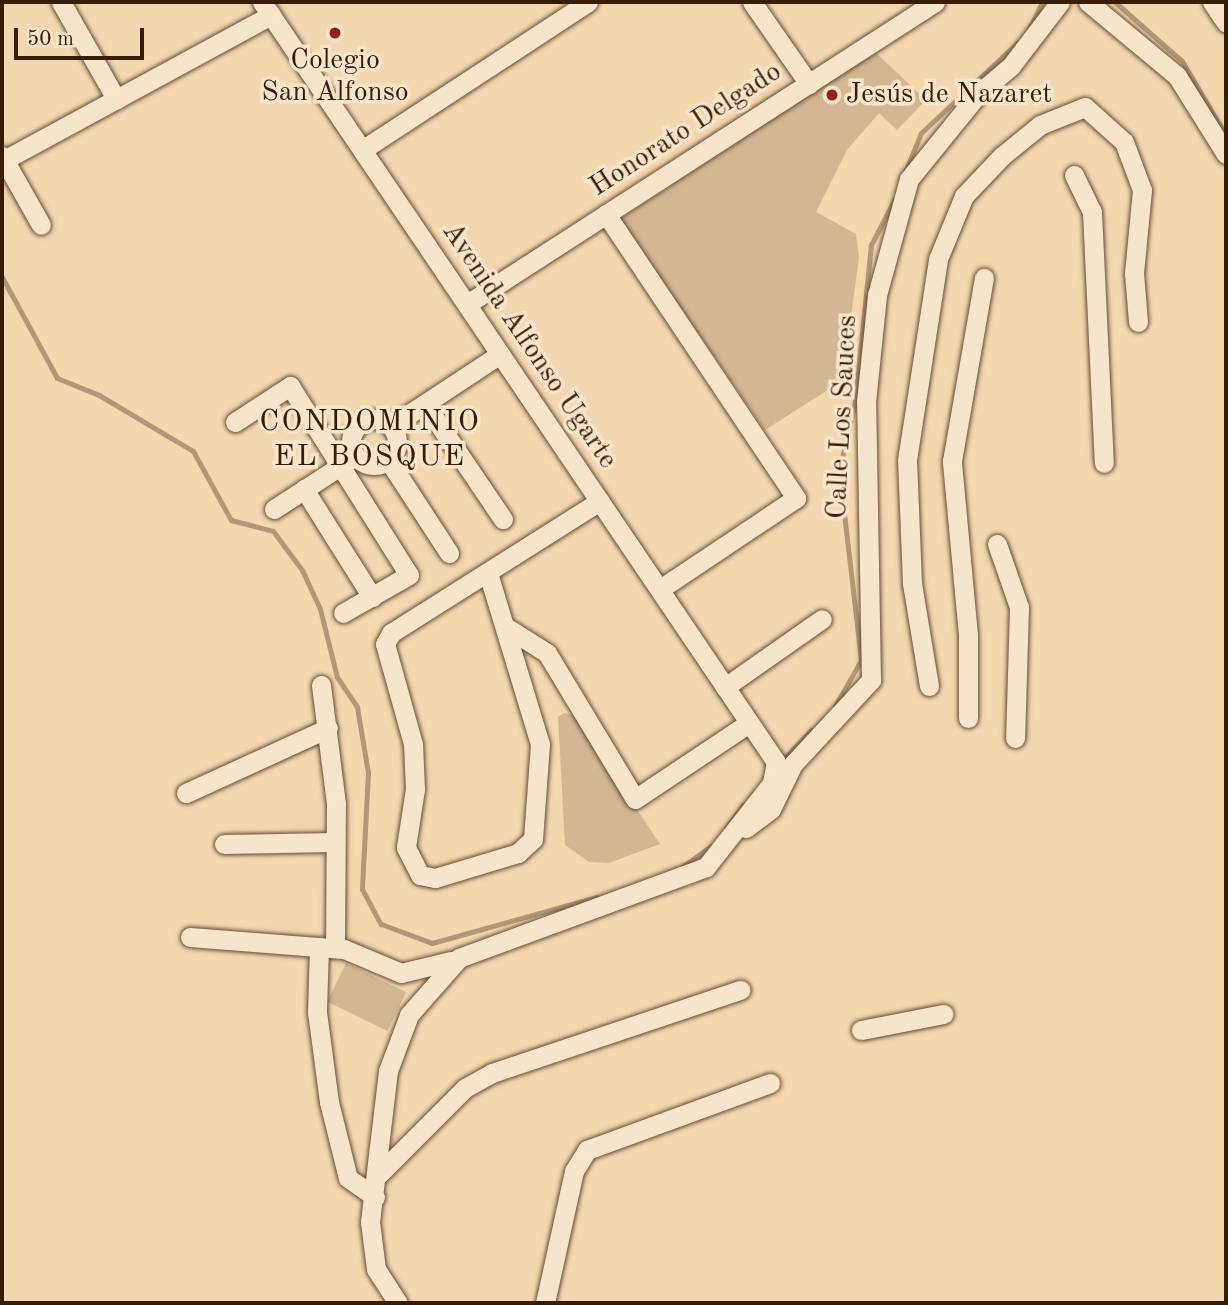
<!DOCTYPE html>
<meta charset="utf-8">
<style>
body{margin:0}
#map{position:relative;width:1228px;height:1305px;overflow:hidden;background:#f3d7af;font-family:"Old Standard TT",serif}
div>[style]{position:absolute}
.green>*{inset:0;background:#d3b793;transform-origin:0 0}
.stream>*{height:5px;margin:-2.5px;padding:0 2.5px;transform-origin:2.5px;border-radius:2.5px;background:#b39777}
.roads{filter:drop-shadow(0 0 2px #664b33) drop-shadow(0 0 2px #664b33)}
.minor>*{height:19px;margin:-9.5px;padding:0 9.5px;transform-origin:9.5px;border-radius:9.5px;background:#f7e5cb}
.minor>.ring{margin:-9.5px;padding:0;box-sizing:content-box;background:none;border:19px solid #f7e5cb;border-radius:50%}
.dots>*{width:19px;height:19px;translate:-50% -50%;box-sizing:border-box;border:4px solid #f7e5cb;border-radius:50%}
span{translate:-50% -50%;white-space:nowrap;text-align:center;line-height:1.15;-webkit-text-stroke:7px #f7e5cb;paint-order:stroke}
.poi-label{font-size:28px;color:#371c0a}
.left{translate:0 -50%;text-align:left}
.street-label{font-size:28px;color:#371c0a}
.neighbourhood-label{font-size:30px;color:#371c0a;letter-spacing:2px}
.frame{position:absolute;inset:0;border:4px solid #371c0a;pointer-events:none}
.scale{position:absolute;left:14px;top:28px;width:130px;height:32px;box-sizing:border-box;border:4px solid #371c0a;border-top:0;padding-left:9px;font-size:21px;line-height:24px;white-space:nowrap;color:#371c0a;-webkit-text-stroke:5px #f7e5cb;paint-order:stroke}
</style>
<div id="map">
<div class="green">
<i style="clip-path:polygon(875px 52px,926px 100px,897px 130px,879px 113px,847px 150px,816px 212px,856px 234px,859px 258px,842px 381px,765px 430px,620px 219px)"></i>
<i style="clip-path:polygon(564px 713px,575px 716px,660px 844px,609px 863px,589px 862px,565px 845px,558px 717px)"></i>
<i style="left:346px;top:963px;width:67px;height:43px;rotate:26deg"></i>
</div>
<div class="stream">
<i style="left:1115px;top:2px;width:89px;rotate:41.4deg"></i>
<i style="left:1182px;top:61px;width:87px;rotate:59.6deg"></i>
<i style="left:1029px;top:29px;width:30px;rotate:-64deg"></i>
<i style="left:905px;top:172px;width:42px;rotate:-67.7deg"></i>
<i style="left:921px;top:133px;width:133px;rotate:-43.2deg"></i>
<i style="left:2px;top:277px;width:115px;rotate:61.4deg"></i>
<i style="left:57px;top:378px;width:45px;rotate:22deg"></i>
<i style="left:99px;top:395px;width:109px;rotate:30.8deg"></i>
<i style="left:193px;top:451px;width:79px;rotate:61.2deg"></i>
<i style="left:231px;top:520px;width:43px;rotate:14.7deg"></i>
<i style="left:273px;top:531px;width:49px;rotate:53.4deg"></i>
<i style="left:302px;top:570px;width:43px;rotate:65.2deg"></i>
<i style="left:320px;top:609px;width:70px;rotate:76deg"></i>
<i style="left:337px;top:677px;width:36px;rotate:56deg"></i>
<i style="left:357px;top:707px;width:67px;rotate:80.5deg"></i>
<i style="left:368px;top:773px;width:116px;rotate:93deg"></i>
<i style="left:362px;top:889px;width:40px;rotate:62deg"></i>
<i style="left:381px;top:924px;width:54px;rotate:20.4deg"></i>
<i style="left:432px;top:943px;width:171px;rotate:-15.6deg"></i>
<i style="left:835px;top:706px;width:53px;rotate:-60.5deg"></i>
<i style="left:861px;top:660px;width:191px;rotate:-96.6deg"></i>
<i style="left:839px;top:470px;width:70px;rotate:-76.8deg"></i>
<i style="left:855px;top:402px;width:158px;rotate:-84.2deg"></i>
<i style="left:871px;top:245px;width:51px;rotate:-62.9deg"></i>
<i style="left:779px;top:764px;width:47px;rotate:-46.7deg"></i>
<i style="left:726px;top:828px;width:29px;rotate:-54deg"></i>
<i style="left:682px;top:867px;width:36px;rotate:-36deg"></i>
</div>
<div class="roads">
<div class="minor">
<i style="left:61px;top:2px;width:112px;rotate:60.4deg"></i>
<i style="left:262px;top:2px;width:917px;rotate:55.93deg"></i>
<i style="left:776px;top:762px;width:21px;rotate:101deg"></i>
<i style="left:772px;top:783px;width:107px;rotate:128.2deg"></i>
<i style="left:706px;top:867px;width:263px;rotate:159.8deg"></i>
<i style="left:459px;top:958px;width:76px;rotate:131.3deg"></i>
<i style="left:409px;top:1015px;width:60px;rotate:110.6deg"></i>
<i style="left:388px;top:1071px;width:152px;rotate:96.8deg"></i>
<i style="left:370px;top:1222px;width:47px;rotate:82.7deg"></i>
<i style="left:376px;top:1269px;width:40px;rotate:57.1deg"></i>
<i style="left:752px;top:2px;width:100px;rotate:55.2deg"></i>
<i style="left:1088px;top:2px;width:116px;rotate:39.7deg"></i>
<i style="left:1177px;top:76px;width:92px;rotate:57.9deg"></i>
<i style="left:1212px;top:2px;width:25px;rotate:56deg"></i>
<i style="left:362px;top:150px;width:270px;rotate:-33.2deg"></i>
<i style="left:2px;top:156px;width:79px;rotate:60.5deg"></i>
<i style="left:4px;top:160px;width:304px;rotate:-28.5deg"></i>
<i style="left:1074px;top:175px;width:41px;rotate:64.1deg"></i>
<i style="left:1092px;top:212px;width:251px;rotate:87.3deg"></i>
<i style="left:606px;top:214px;width:342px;rotate:56.2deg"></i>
<i style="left:796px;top:498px;width:164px;rotate:146.2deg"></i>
<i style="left:467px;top:304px;width:557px;rotate:-32.83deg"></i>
<i style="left:425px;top:404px;width:139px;rotate:55.9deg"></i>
<i class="ring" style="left:351px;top:419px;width:27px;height:27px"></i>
<i style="left:235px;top:422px;width:66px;rotate:-33.2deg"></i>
<i style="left:290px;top:386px;width:223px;rotate:57.8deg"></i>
<i style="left:409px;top:575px;width:76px;rotate:150.1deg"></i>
<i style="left:391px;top:426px;width:131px;rotate:-33.4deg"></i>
<i style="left:389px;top:461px;width:110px;rotate:56.9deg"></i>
<i style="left:304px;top:489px;width:128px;rotate:57.8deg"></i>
<i style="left:274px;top:509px;width:92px;rotate:-33deg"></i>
<i style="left:997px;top:544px;width:67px;rotate:70.8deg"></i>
<i style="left:1019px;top:607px;width:131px;rotate:91.7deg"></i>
<i style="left:488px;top:573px;width:179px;rotate:73.1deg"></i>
<i style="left:540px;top:744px;width:95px;rotate:94.2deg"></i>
<i style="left:533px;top:839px;width:21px;rotate:137deg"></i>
<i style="left:518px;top:853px;width:87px;rotate:163.2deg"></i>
<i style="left:435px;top:878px;width:15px;rotate:-169deg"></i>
<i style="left:420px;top:875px;width:31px;rotate:-117deg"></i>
<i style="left:406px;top:847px;width:59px;rotate:-81.2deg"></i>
<i style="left:415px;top:789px;width:45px;rotate:-92.5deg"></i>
<i style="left:413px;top:744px;width:104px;rotate:-105.6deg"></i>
<i style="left:385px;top:644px;width:13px;rotate:-61deg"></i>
<i style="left:391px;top:633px;width:247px;rotate:-32.3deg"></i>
<i style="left:509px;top:629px;width:45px;rotate:32.3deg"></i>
<i style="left:547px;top:653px;width:170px;rotate:58.9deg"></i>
<i style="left:635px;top:799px;width:137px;rotate:-33.7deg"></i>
<i style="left:321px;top:685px;width:120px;rotate:82.8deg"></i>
<i style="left:336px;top:804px;width:144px;rotate:90.4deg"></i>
<i style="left:929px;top:686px;width:104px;rotate:-99.4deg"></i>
<i style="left:912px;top:583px;width:123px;rotate:-92.3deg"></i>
<i style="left:907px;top:460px;width:203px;rotate:-81.2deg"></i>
<i style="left:938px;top:259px;width:68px;rotate:-67.6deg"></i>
<i style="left:964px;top:196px;width:55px;rotate:-46.5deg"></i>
<i style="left:1002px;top:156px;width:49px;rotate:-39.2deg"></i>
<i style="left:1040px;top:125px;width:48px;rotate:-21.8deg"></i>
<i style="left:1085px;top:107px;width:52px;rotate:41.9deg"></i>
<i style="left:1124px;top:142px;width:51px;rotate:69.4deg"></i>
<i style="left:1142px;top:190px;width:83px;rotate:95.5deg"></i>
<i style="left:1134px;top:273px;width:49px;rotate:85.3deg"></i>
<i style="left:725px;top:687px;width:118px;rotate:-35deg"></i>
<i style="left:968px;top:718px;width:83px;rotate:-90deg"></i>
<i style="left:968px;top:635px;width:175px;rotate:-95.3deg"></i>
<i style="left:952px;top:461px;width:186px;rotate:-80.1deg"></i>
<i style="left:186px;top:793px;width:156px;rotate:-24.6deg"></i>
<i style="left:746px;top:828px;width:31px;rotate:-37deg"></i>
<i style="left:771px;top:809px;width:50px;rotate:-63.9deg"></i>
<i style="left:793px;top:764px;width:115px;rotate:-47.1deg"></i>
<i style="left:871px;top:680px;width:278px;rotate:-91deg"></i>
<i style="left:866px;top:402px;width:108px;rotate:-84.1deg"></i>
<i style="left:877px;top:295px;width:120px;rotate:-74.6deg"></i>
<i style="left:909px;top:179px;width:111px;rotate:-50.9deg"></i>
<i style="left:979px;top:93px;width:42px;rotate:-40.2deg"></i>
<i style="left:1011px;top:66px;width:81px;rotate:-52.6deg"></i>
<i style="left:224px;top:844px;width:111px;rotate:-1deg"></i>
<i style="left:190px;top:937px;width:154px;rotate:4.5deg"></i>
<i style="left:344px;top:949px;width:62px;rotate:22.8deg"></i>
<i style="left:401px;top:973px;width:51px;rotate:-13.5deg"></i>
<i style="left:319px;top:947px;width:65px;rotate:91.8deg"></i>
<i style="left:317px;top:1012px;width:91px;rotate:82.4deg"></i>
<i style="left:329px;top:1102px;width:78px;rotate:76deg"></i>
<i style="left:348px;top:1178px;width:33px;rotate:35deg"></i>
<i style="left:861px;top:1030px;width:84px;rotate:-11deg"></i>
<i style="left:376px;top:1177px;width:126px;rotate:-45deg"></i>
<i style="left:465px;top:1088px;width:31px;rotate:-29deg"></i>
<i style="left:492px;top:1073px;width:262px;rotate:-18.5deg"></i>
<i style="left:545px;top:1303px;width:135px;rotate:-77.6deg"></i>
<i style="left:574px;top:1171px;width:25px;rotate:-58deg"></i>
<i style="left:587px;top:1150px;width:195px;rotate:-20.1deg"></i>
</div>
</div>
<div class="dots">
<i style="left:335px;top:33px;background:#8f2418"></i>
<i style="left:832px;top:95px;background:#8f2418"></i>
</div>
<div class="poi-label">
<span style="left:335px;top:77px">Colegio<br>San Alfonso</span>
<span class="left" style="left:846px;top:95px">Jesús de Nazaret</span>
</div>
<div class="street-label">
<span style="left:686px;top:130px;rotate:-33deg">Honorato Delgado</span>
<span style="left:529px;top:346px;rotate:56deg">Avenida Alfonso Ugarte</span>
<span style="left:843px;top:417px;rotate:-87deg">Calle Los Sauces</span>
</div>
<div class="neighbourhood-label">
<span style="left:370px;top:439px">CONDOMINIO<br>EL BOSQUE</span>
</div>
<div class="frame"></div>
<div class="scale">50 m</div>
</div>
